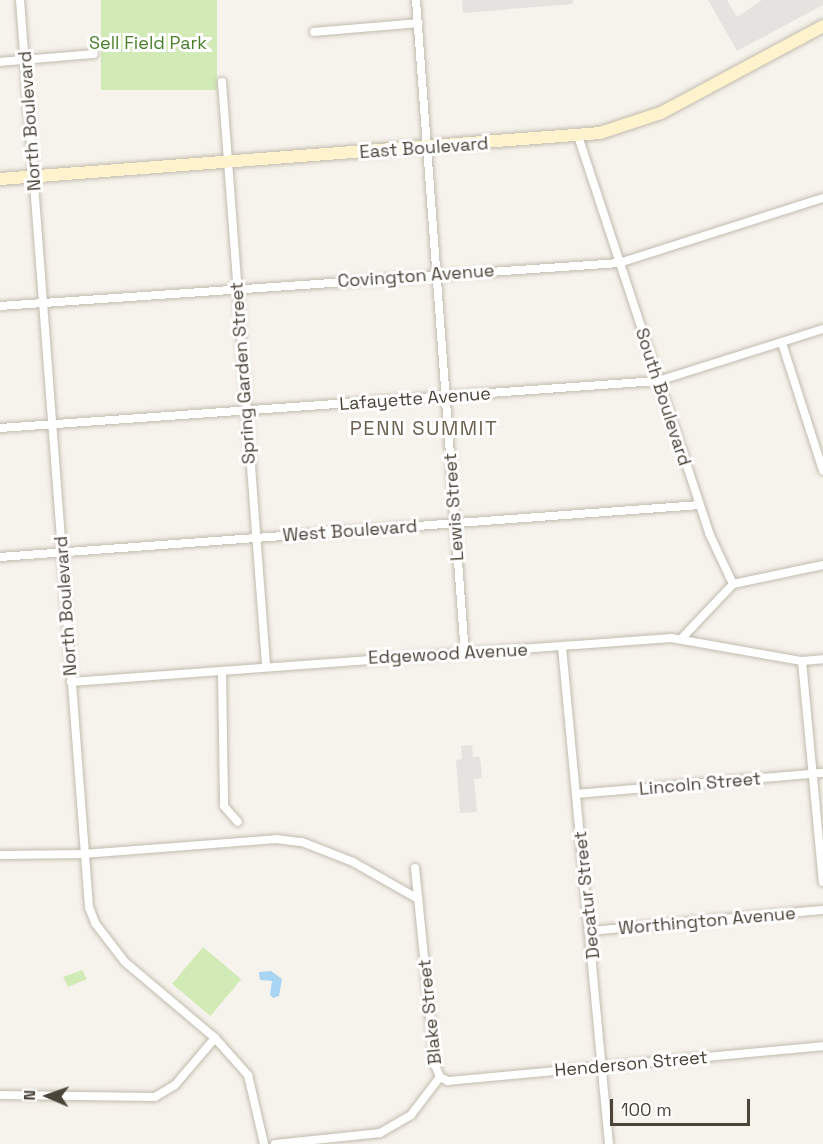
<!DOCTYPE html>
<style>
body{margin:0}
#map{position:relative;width:823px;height:1144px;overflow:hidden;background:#f6f3ec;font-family:"Space Grotesk",sans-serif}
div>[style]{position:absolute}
.green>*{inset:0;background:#d2eab5;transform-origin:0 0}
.parking>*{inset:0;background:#e5e3e0}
.water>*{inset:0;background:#a9d4f2}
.roads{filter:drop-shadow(0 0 2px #c2bbae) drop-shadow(0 0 2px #c2bbae)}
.street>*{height:8px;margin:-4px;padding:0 4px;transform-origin:4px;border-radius:4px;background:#fff}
.secondary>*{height:12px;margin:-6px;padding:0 6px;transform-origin:6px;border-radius:6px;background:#fff3cd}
span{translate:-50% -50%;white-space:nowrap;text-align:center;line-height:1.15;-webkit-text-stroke:6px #fff;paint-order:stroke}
.park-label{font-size:18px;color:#4a7f2a}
.street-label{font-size:18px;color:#4b4439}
.neighbourhood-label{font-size:20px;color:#6e6250;letter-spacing:1.5px}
.north{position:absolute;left:18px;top:1066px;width:60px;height:60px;-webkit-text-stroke:4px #fff;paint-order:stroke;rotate:272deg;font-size:16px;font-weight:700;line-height:24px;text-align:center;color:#4b4439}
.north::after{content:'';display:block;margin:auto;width:21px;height:27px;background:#4b4439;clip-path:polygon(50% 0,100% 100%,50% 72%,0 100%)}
.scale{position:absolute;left:610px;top:1099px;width:140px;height:27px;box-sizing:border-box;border:3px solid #4b4439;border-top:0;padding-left:8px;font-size:18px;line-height:21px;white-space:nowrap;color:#4b4439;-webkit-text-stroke:4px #fff;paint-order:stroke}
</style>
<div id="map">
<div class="green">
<i style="left:101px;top:0;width:116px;height:90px"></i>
<i style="left:203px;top:947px;width:50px;height:48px;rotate:40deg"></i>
<i style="clip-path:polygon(82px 970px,87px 979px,68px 987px,63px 977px)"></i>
</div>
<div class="parking">
<i style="clip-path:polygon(462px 0,573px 0,573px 4px,463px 13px)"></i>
<i style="clip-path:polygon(708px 0,727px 0,737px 17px,762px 0,823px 0,823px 5px,737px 51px)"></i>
<i style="clip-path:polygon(472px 745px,473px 757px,480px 757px,482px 778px,474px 779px,477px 812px,460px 813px,456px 760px,462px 759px,461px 746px)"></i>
</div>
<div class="water">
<i style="clip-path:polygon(271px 971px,282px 979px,279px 996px,273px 998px,270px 995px,272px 981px,260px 980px,259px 972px)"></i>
</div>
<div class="roads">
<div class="street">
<i style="left:20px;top:0;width:910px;rotate:85.65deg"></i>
<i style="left:89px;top:907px;width:17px;rotate:69deg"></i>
<i style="left:95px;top:923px;width:49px;rotate:52.4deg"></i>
<i style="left:125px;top:962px;width:118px;rotate:40.2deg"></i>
<i style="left:215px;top:1038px;width:50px;rotate:48.3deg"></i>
<i style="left:248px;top:1075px;width:71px;rotate:76.9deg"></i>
<i style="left:416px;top:0;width:656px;rotate:85.72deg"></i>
<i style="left:314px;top:32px;width:105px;rotate:-4.9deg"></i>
<i style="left:0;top:62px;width:94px;rotate:-4.9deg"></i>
<i style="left:222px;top:82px;width:585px;rotate:85.68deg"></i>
<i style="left:578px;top:136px;width:418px;rotate:71.7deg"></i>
<i style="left:709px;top:533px;width:56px;rotate:64.8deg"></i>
<i style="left:0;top:306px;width:620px;rotate:-3.97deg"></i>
<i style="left:619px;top:263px;width:214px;rotate:-17.7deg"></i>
<i style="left:782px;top:343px;width:134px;rotate:72.2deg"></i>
<i style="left:0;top:428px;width:660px;rotate:-4.09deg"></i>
<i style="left:658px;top:381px;width:173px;rotate:-17.5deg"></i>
<i style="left:0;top:557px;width:701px;rotate:-4.25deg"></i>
<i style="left:682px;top:638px;width:74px;rotate:-46.6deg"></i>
<i style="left:733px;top:584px;width:92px;rotate:-11.9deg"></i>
<i style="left:562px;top:647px;width:499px;rotate:84.6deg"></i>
<i style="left:802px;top:661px;width:222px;rotate:84.6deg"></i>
<i style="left:222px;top:672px;width:134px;rotate:89.1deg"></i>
<i style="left:224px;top:806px;width:21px;rotate:49deg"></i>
<i style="left:71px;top:682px;width:602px;rotate:-4.19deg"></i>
<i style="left:671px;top:638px;width:133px;rotate:10deg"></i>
<i style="left:802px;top:661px;width:21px;rotate:-5deg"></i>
<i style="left:577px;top:794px;width:247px;rotate:-4.9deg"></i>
<i style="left:0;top:855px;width:83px;rotate:-0.7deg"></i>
<i style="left:83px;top:854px;width:194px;rotate:-4.4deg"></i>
<i style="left:276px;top:839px;width:26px;rotate:7deg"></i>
<i style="left:302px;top:842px;width:55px;rotate:21.4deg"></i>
<i style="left:353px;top:862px;width:75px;rotate:29.6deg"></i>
<i style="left:415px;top:868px;width:198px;rotate:84.2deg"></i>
<i style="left:435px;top:1065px;width:13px;rotate:67deg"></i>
<i style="left:590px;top:931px;width:234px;rotate:-5.2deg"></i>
<i style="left:440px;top:1077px;width:9px;rotate:27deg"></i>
<i style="left:448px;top:1081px;width:377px;rotate:-5.3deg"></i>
<i style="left:0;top:1095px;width:155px;rotate:0.7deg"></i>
<i style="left:155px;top:1097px;width:23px;rotate:-31deg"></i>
<i style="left:175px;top:1085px;width:62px;rotate:-49.6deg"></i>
<i style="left:275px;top:1144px;width:106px;rotate:-6deg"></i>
<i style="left:380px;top:1133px;width:36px;rotate:-30deg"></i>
<i style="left:411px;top:1115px;width:48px;rotate:-52.7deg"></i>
</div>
<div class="secondary">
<i style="left:0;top:179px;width:602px;rotate:-4.38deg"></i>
<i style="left:600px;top:133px;width:64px;rotate:-18.2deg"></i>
<i style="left:661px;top:113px;width:184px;rotate:-28.2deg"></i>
</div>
</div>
<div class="park-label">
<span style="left:148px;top:43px">Sell Field Park</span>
</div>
<div class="street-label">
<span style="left:30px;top:121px;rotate:-94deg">North Boulevard</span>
<span style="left:424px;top:148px;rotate:-4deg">East Boulevard</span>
<span style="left:416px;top:276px;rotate:-4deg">Covington Avenue</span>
<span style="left:243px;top:373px;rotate:-94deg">Spring Garden Street</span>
<span style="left:663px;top:397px;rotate:72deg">South Boulevard</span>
<span style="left:415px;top:399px;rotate:-4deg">Lafayette Avenue</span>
<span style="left:454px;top:507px;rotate:-94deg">Lewis Street</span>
<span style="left:350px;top:531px;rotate:-4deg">West Boulevard</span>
<span style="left:66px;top:606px;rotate:-94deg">North Boulevard</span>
<span style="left:448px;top:654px;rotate:-3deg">Edgewood Avenue</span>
<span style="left:700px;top:784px;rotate:-5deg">Lincoln Street</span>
<span style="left:587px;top:895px;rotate:-96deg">Decatur Street</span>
<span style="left:707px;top:921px;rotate:-5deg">Worthington Avenue</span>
<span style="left:430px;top:1012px;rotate:-96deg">Blake Street</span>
<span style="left:631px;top:1064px;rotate:-5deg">Henderson Street</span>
</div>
<div class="neighbourhood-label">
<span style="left:424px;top:428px">PENN SUMMIT</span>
</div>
<div class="north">N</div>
<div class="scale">100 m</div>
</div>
